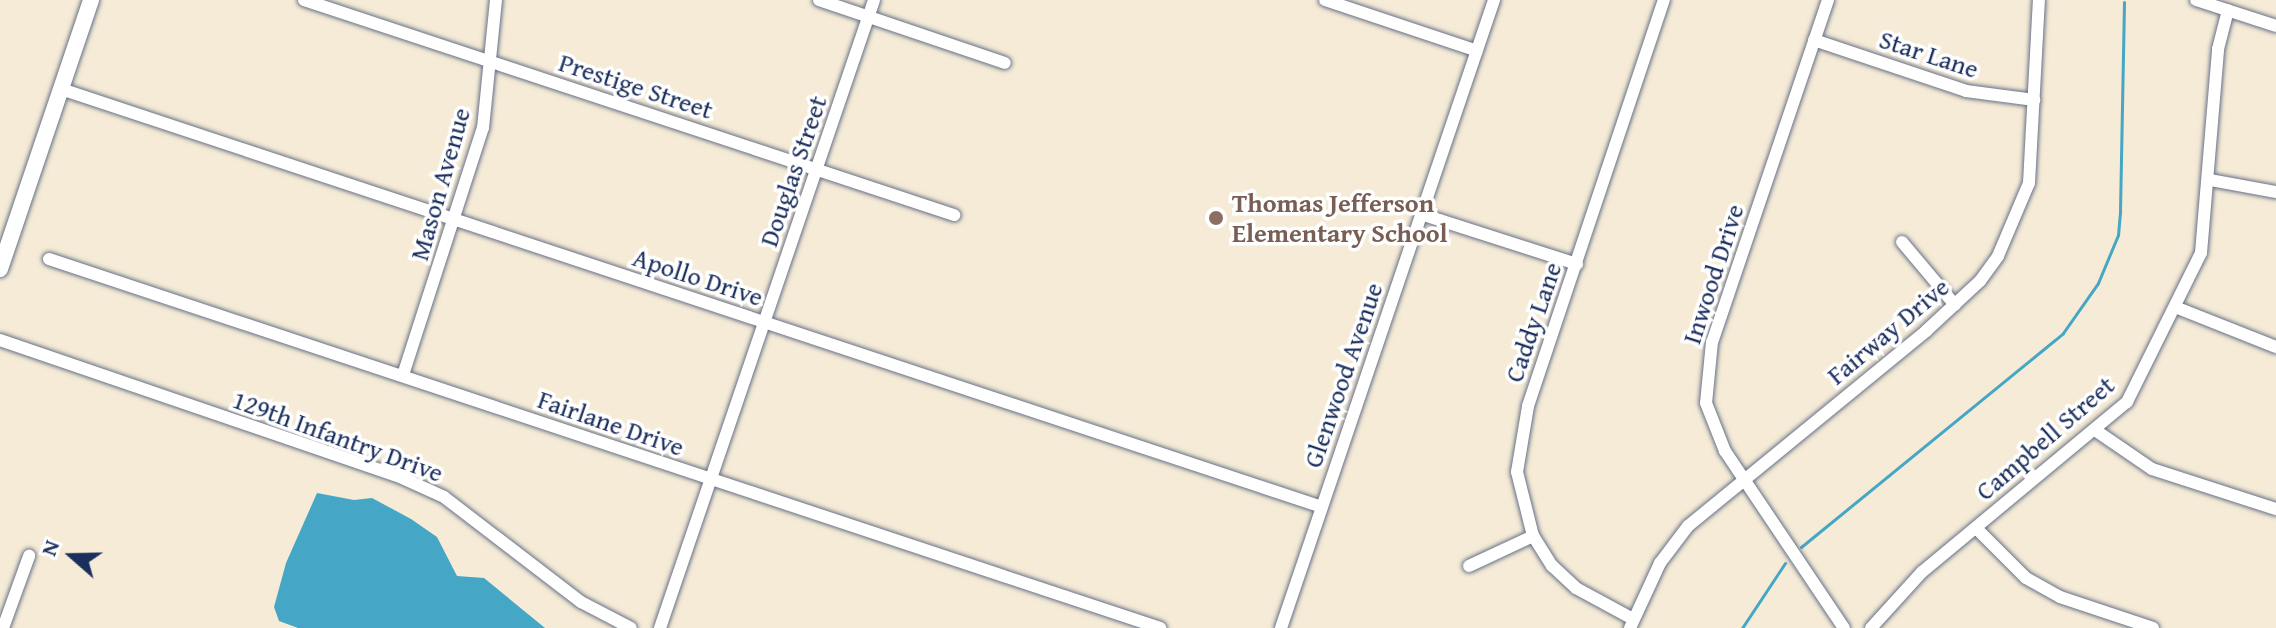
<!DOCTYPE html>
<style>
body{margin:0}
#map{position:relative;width:2276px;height:628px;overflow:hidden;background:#f5ebd6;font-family:"Gentium Book Plus",serif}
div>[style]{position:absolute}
.water>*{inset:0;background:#45a6c5}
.stream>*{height:3px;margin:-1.5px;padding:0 1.5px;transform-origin:1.5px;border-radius:1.5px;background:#45a6c5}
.roads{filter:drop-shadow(0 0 2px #677188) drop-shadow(0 0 2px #677188)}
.minor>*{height:12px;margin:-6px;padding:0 6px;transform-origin:6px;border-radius:6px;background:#fff}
.major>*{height:16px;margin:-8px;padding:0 8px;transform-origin:8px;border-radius:8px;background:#fff}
.dots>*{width:22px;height:22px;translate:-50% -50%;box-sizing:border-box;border:4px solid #fff;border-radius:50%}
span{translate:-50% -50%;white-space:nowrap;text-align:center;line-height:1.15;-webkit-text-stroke:7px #fff;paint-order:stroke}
.street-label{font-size:26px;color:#1b2f5e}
.education-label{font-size:26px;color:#785e54;font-weight:700}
.left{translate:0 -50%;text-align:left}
.north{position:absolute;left:32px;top:516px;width:80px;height:80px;-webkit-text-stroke:6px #fff;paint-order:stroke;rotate:290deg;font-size:22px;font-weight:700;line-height:32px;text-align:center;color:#1b2f5e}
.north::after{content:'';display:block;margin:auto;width:28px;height:36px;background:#1b2f5e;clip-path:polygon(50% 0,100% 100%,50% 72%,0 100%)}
</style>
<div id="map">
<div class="water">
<i style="clip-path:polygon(317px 493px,354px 500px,372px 498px,411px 519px,437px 537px,457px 576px,484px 578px,545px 628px,298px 628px,279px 621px,274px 607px,286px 563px)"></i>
</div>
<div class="stream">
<i style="left:1801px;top:547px;width:338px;rotate:-39.2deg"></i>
<i style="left:2063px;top:333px;width:61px;rotate:-55deg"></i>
<i style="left:2098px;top:283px;width:52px;rotate:-67.4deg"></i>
<i style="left:2118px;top:235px;width:24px;rotate:-85deg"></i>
<i style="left:2120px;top:211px;width:209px;rotate:-88.9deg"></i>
<i style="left:1742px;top:628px;width:78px;rotate:-56.5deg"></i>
</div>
<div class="roads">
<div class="minor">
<i style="left:304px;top:0;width:685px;rotate:18.3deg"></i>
<i style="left:819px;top:0;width:196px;rotate:18.7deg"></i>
<i style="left:1325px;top:0;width:160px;rotate:18.5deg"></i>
<i style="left:1828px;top:0;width:361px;rotate:108.7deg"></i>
<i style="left:1712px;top:342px;width:61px;rotate:95.6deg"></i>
<i style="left:1706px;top:403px;width:52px;rotate:68.4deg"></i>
<i style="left:1725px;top:451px;width:213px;rotate:56.1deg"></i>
<i style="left:2196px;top:0;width:84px;rotate:18deg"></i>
<i style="left:1814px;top:40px;width:160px;rotate:18.5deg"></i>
<i style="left:1966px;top:91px;width:69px;rotate:7.5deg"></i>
<i style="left:61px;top:89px;width:1328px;rotate:18.34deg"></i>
<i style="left:2210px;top:180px;width:67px;rotate:10.3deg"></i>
<i style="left:1421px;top:214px;width:164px;rotate:17.8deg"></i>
<i style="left:1902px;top:242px;width:82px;rotate:49.9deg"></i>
<i style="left:49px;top:259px;width:1171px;rotate:18.37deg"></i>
<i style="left:2175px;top:307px;width:109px;rotate:21.6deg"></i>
<i style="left:0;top:340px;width:423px;rotate:18.9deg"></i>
<i style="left:400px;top:477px;width:48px;rotate:24.4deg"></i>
<i style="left:444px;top:497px;width:173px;rotate:37.5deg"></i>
<i style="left:581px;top:602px;width:56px;rotate:27.5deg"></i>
<i style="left:403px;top:375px;width:260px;rotate:-72.1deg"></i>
<i style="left:483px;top:128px;width:129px;rotate:-84.2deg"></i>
<i style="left:2095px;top:430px;width:69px;rotate:34.4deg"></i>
<i style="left:2152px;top:469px;width:130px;rotate:17.9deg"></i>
<i style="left:1976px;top:528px;width:71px;rotate:45deg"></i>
<i style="left:2026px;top:578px;width:39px;rotate:29deg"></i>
<i style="left:2060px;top:597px;width:98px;rotate:18.4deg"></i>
<i style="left:1469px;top:566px;width:71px;rotate:-25.1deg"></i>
<i style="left:1633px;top:619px;width:65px;rotate:-151.5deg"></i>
<i style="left:1576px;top:588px;width:33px;rotate:-137deg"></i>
<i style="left:1552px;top:566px;width:36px;rotate:-122deg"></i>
<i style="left:1533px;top:536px;width:66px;rotate:-104deg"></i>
<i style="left:1517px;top:472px;width:67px;rotate:-80.5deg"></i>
<i style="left:1528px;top:406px;width:428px;rotate:-71.5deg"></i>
<i style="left:3px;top:628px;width:77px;rotate:-70.1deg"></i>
<i style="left:660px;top:628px;width:663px;rotate:-71.18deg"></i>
<i style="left:1281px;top:628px;width:663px;rotate:-71.26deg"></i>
<i style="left:1630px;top:628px;width:72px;rotate:-65.2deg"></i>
<i style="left:1660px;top:563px;width:46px;rotate:-52.9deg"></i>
<i style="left:1688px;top:526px;width:308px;rotate:-39.3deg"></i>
<i style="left:1926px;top:331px;width:74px;rotate:-42.8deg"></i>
<i style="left:1980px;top:281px;width:31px;rotate:-54deg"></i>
<i style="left:1998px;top:256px;width:79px;rotate:-67deg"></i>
<i style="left:2029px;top:183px;width:183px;rotate:-86.9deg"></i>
<i style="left:1871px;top:628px;width:76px;rotate:-47.7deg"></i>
<i style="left:1922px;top:572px;width:266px;rotate:-39.7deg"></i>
<i style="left:2127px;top:402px;width:166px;rotate:-63.6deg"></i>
<i style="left:2201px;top:253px;width:205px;rotate:-85.2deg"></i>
<i style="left:2218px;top:49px;width:40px;rotate:-75.6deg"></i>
</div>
<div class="major">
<i style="left:0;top:269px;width:284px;rotate:-71.3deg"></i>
</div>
</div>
<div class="dots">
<i style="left:1216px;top:218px;background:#8d6e63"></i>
</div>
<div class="street-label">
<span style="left:1929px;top:54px;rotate:18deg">Star Lane</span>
<span style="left:636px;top:86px;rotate:18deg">Prestige Street</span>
<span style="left:793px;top:171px;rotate:-71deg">Douglas Street</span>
<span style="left:440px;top:184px;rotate:-74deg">Mason Avenue</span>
<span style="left:1713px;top:274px;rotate:-72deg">Inwood Drive</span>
<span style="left:698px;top:277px;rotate:18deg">Apollo Drive</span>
<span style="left:1533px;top:322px;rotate:-71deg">Caddy Lane</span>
<span style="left:1888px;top:331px;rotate:-40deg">Fairway Drive</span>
<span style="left:1343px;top:375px;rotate:-71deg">Glenwood Avenue</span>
<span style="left:611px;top:423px;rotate:19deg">Fairlane Drive</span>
<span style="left:338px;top:436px;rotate:20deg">129th Infantry Drive</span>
<span style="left:2045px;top:438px;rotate:-41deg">Campbell Street</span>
</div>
<div class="education-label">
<span class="left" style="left:1232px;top:218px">Thomas Jefferson<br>Elementary School</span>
</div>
<div class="north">N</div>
</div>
